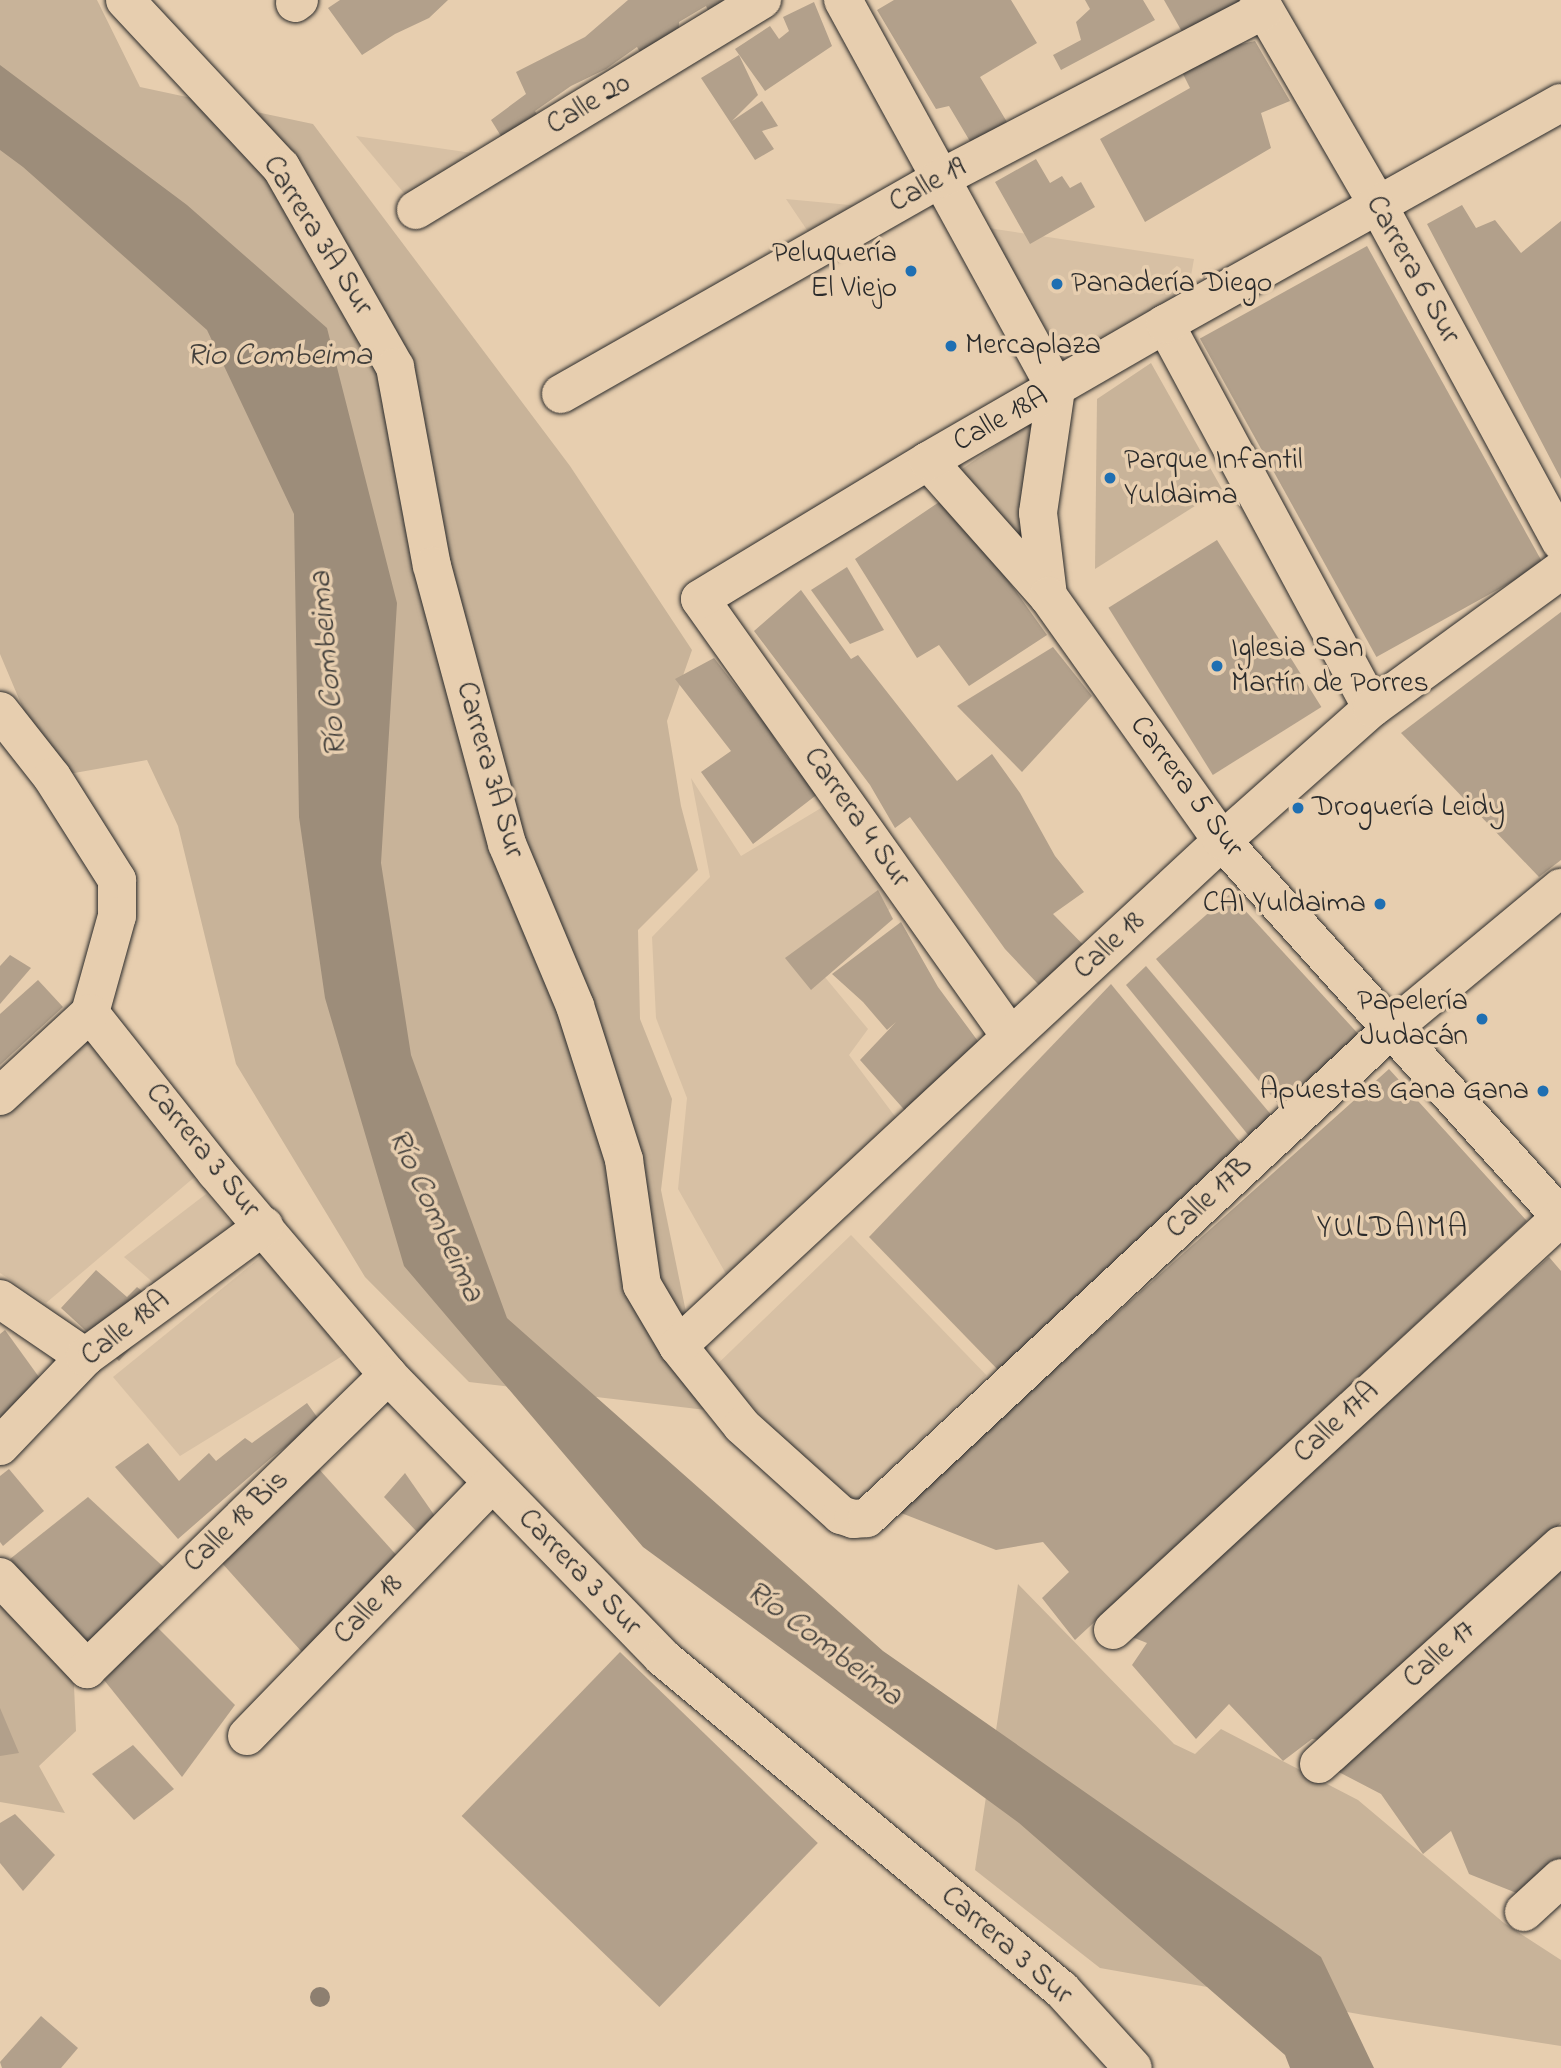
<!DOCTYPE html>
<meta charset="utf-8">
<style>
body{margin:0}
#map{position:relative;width:1561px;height:2068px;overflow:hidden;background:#e7ceaf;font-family:"Indie Flower",sans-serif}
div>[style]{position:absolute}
.built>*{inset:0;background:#d7c0a4;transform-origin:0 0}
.green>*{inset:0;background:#c8b399}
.water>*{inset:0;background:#9d8d7a}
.building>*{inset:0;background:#b2a08b;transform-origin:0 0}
.roads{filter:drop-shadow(0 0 2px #2b2b2b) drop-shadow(0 0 2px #2b2b2b)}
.street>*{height:38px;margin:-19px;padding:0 19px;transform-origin:19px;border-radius:19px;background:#e7ceaf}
.trees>*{width:20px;height:20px;margin:-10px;border-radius:50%;background:#8d7f70}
.dots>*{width:19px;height:19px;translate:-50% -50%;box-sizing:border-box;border:4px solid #e7ceaf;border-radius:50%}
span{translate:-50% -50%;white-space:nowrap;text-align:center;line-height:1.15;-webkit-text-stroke:7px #e7ceaf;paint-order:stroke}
.street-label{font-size:30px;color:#2b2b2b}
.poi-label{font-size:30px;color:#2b2b2b}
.right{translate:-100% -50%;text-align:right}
.left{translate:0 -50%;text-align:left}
.water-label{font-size:32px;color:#423f3b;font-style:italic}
.neighbourhood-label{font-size:32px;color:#2b2b2b;letter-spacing:2px}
</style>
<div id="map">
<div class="built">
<i style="clip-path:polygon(356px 136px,479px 154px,408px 198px)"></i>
<i style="clip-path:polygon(786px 199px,871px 207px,815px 242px)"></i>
<i style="clip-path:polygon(975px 226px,1194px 259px,1188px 292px,1067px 360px)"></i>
<i style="clip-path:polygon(691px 778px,741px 856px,841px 796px,891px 908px,819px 970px,868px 1029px,849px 1055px,903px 1127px,730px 1281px,678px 1189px,687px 1098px,656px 1018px,652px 937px,710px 877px)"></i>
<i style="clip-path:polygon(94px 1030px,197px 1175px,46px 1303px,0 1273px,0 1110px)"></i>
<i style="clip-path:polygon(206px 1194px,253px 1247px,181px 1307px,124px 1257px)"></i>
<i style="left:851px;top:1235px;width:195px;height:190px;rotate:46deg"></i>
<i style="clip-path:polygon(267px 1252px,344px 1355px,180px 1456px,113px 1377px)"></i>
</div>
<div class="green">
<i style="clip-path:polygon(0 0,97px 0,140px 87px,313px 124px,570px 466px,692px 650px,667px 721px,681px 806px,698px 870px,638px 930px,640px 1019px,672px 1099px,661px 1190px,706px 1410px,469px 1382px,365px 1277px,236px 1064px,178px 826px,147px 760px,52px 777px,0 654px)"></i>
<i style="clip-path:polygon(1151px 363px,1222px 489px,1095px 569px,1097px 399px)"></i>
<i style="clip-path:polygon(1033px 420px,1019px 513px,1037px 573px,952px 476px)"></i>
<i style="clip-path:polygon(1018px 1584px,1174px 1744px,1195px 1754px,1221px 1729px,1358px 1800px,1504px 1923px,1561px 1960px,1561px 2046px,1364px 2015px,1100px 1968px,975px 1870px)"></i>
<i style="clip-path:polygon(0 1591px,73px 1663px,76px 1731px,39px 1766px,65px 1813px,0 1802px)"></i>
</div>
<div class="water">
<i style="clip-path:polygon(0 65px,187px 205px,327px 328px,397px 603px,381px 863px,411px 1055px,507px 1318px,883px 1651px,1321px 1957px,1374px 2068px,1290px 2068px,1285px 2055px,1019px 1823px,643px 1547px,404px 1266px,325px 998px,299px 817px,294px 514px,207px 330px,23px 167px,0 150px)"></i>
</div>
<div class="building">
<i style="clip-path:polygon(340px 0,448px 0,429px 18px,395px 34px,362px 55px,328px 8px)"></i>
<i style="clip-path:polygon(628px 0,750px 0,715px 25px,706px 6px,679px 22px,678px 46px,647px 64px,637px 47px,606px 69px,571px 86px,535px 111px,544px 127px,509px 149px,491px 120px,526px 94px,516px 72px,585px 37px)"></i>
<i style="clip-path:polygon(894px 0,1011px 0,1037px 43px,980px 77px,1007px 122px,971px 143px,949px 106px,936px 109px,877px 10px)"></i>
<i style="clip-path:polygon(1085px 0,1143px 0,1155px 20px,1061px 70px,1053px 55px,1081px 40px,1076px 22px,1090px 9px)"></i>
<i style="clip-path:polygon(1164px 0,1239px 0,1246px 14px,1185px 37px)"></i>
<i style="clip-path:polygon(814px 2px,832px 46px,765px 91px,735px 49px,770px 26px,779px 39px,789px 31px,783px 17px)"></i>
<i style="clip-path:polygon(1255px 41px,1290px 101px,1261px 113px,1271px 148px,1145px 222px,1100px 139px,1190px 88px,1180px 68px,1219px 49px)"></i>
<i style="clip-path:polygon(739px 55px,758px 95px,732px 121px,762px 101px,778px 126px,762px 131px,774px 149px,755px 160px,701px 78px)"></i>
<i style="clip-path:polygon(1036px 159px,1050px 183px,1062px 176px,1070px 188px,1081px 182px,1095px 207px,1030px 244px,995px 182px)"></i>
<i style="clip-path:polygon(1462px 205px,1476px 228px,1495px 220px,1521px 253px,1561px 221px,1561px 479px,1427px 224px)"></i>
<i style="left:1367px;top:246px;width:364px;height:191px;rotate:61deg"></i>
<i style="clip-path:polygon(948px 496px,1047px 635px,969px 686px,939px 645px,917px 658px,855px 559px)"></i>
<i style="left:1217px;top:540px;width:197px;height:128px;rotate:58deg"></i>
<i style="clip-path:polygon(847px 567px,884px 630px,850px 644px,811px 590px)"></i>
<i style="clip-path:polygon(801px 590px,851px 659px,858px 655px,957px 781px,992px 754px,1020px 793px,1055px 856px,1084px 892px,1053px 914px,1104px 966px,1053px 1000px,1005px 949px,910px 817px,895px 828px,870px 785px,754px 631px)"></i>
<i style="clip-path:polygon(1561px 612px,1561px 860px,1539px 877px,1401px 733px)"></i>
<i style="clip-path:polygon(1053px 647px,1092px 696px,1022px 772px,957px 706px)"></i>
<i style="clip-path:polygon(714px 658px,767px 726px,786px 756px,819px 793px,753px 844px,701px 772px,731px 751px,675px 679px)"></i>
<i style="clip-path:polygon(878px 890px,893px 919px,811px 990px,785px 958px)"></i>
<i style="clip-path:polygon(1230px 894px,1362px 1038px,1291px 1119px,1156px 959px)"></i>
<i style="clip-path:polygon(901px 922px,938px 987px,986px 1052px,917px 1124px,860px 1060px,896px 1022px,887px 1030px,863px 1002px,832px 974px)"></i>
<i style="clip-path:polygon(10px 955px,31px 968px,0 1004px,0 966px)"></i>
<i style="clip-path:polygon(1146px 966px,1274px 1118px,1258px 1147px,1126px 985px)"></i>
<i style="clip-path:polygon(38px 980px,63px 1007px,0 1065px,0 1014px)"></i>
<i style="clip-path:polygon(1111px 984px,1244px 1147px,1001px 1373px,869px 1237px)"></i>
<i style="clip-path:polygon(1389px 1069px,1527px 1221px,1075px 1640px,1042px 1598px,1069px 1572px,1043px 1542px,996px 1550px,896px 1511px)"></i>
<i style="clip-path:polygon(1549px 1257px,1561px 1271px,1561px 1523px,1329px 1741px,1312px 1739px,1283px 1761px,1229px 1704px,1196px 1739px,1132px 1665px,1147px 1643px,1127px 1635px)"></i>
<i style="clip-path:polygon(96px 1270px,127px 1297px,137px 1287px,166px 1310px,119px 1361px,61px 1308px)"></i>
<i style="clip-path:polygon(5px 1330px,44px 1384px,0 1421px,0 1334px)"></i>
<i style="clip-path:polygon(307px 1403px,320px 1421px,271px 1458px,178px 1539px,115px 1467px,148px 1443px,179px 1481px,209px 1453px,216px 1461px,245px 1438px,252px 1443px)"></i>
<i style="left:318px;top:1468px;width:132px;height:135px;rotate:48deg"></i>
<i style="clip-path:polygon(9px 1469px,44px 1511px,3px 1546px,0 1542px,0 1476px)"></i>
<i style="clip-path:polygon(405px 1473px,437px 1519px,418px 1533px,384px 1497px)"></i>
<i style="clip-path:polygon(88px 1497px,170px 1573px,83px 1646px,10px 1559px)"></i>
<i style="clip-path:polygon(1561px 1567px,1561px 1862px,1524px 1896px,1469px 1874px,1451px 1831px,1423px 1854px,1381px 1794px,1333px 1769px)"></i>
<i style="clip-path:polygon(156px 1626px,235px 1705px,182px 1777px,104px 1680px)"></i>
<i style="left:620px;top:1652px;width:275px;height:228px;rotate:44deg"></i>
<i style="clip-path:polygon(0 1708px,19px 1753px,0 1756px)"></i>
<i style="clip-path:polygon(133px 1745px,174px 1789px,134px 1820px,92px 1774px)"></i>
<i style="clip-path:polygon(15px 1814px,55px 1855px,23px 1891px,0 1863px,0 1823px)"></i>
<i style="clip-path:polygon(41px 2016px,78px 2048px,61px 2068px,2px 2068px,0 2062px)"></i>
</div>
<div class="roads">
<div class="street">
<i style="left:125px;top:0;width:229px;rotate:47deg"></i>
<i style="left:281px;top:167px;width:230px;rotate:60.3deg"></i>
<i style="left:395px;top:367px;width:202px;rotate:79.5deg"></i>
<i style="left:432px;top:566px;width:288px;rotate:74.9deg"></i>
<i style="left:507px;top:844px;width:176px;rotate:67.2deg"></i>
<i style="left:575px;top:1006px;width:162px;rotate:72.3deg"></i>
<i style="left:624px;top:1160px;width:126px;rotate:81.8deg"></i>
<i style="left:642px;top:1285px;width:71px;rotate:59.5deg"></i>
<i style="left:678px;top:1346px;width:102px;rotate:51.3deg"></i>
<i style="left:742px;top:1426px;width:133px;rotate:42deg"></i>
<i style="left:841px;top:1515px;width:13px;rotate:18deg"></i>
<i style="left:853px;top:1519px;width:14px;rotate:-4deg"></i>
<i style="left:867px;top:1518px;width:717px;rotate:-43.02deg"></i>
<i style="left:1391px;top:1029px;width:221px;rotate:-39.7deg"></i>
<i style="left:843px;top:0;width:443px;rotate:61.3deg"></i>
<i style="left:1056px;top:389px;width:125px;rotate:98.3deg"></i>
<i style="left:1038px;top:513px;width:84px;rotate:83.1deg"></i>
<i style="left:1259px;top:0;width:239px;rotate:59.9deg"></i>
<i style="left:1379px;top:207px;width:381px;rotate:61.5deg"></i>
<i style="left:295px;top:3px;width:5px;rotate:-37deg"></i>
<i style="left:416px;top:210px;width:405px;rotate:-31.3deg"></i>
<i style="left:1165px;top:324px;width:436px;rotate:61.7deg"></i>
<i style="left:561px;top:394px;width:437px;rotate:-29.6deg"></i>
<i style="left:941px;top:178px;width:364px;rotate:-27.5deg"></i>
<i style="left:928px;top:461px;width:181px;rotate:48.4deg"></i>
<i style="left:1048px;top:596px;width:301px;rotate:54.6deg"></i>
<i style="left:1222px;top:841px;width:506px;rotate:47.96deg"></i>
<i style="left:0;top:711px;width:84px;rotate:51.8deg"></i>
<i style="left:52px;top:777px;width:122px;rotate:57.7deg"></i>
<i style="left:117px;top:880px;width:36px;rotate:90deg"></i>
<i style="left:117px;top:916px;width:101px;rotate:105.6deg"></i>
<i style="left:90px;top:1013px;width:203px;rotate:51.6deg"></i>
<i style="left:216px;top:1172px;width:266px;rotate:49.7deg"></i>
<i style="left:388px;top:1375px;width:393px;rotate:45.8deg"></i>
<i style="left:662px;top:1657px;width:520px;rotate:39.78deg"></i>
<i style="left:1062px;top:1990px;width:105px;rotate:47.7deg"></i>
<i style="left:1011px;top:1037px;width:537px;rotate:-125.38deg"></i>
<i style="left:700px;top:599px;width:267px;rotate:-31.2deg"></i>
<i style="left:928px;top:461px;width:274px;rotate:-30deg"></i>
<i style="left:1165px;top:324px;width:453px;rotate:-29.2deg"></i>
<i style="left:0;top:1096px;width:122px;rotate:-42.7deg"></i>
<i style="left:0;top:1299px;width:103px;rotate:34.3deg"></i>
<i style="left:678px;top:1346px;width:742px;rotate:-42.87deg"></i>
<i style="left:1222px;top:841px;width:200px;rotate:-41.6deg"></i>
<i style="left:1372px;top:708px;width:234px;rotate:-36.1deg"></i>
<i style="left:0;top:1446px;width:123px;rotate:-46.3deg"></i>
<i style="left:85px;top:1357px;width:222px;rotate:-36.2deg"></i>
<i style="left:0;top:1577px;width:127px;rotate:46.6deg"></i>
<i style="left:87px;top:1669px;width:421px;rotate:-44.3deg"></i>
<i style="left:1113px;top:1630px;width:609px;rotate:-42.67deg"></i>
<i style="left:247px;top:1736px;width:351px;rotate:-45.9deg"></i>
<i style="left:1319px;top:1764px;width:326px;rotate:-42.1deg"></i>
<i style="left:1524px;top:1912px;width:50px;rotate:-42.6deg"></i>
</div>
</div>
<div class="trees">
<i style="left:320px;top:1997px"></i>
</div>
<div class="dots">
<i style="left:911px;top:271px;background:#1f6fb2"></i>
<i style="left:1057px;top:284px;background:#1f6fb2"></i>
<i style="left:951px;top:346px;background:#1f6fb2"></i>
<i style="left:1110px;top:478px;background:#1f6fb2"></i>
<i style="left:1217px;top:666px;background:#1f6fb2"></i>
<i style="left:1298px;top:808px;background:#1f6fb2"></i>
<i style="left:1380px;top:904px;background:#1f6fb2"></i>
<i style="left:1482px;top:1019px;background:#1f6fb2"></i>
<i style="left:1543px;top:1091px;background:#1f6fb2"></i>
</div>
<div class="street-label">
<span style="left:589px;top:105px;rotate:-31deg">Calle 20</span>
<span style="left:928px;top:186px;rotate:-29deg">Calle 19</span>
<span style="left:317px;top:236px;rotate:58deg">Carrera 3A Sur</span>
<span style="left:1412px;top:270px;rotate:61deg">Carrera 6 Sur</span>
<span style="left:1001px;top:420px;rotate:-29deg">Calle 18A</span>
<span style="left:489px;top:770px;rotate:74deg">Carrera 3A Sur</span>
<span style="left:1186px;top:787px;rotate:53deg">Carrera 5 Sur</span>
<span style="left:856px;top:818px;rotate:55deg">Carrera 4 Sur</span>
<span style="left:1110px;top:946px;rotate:-43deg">Calle 18</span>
<span style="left:202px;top:1151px;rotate:51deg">Carrera 3 Sur</span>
<span style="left:1210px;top:1198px;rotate:-43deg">Calle 17B</span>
<span style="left:126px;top:1329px;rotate:-38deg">Calle 18A</span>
<span style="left:1337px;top:1423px;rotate:-43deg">Calle 17A</span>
<span style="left:237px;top:1522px;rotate:-44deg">Calle 18 Bis</span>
<span style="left:579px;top:1573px;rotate:46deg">Carrera 3 Sur</span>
<span style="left:369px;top:1610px;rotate:-46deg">Calle 18</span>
<span style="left:1440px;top:1655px;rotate:-42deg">Calle 17</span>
<span style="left:1006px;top:1946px;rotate:41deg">Carrera 3 Sur</span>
</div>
<div class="poi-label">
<span class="right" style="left:897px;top:271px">Peluquería<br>El Viejo</span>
<span class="left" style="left:1071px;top:284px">Panadería Diego</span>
<span class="left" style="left:965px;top:346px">Mercaplaza</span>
<span class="left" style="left:1124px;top:478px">Parque Infantil<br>Yuldaima</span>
<span class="left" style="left:1231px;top:666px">Iglesia San<br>Martín de Porres</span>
<span class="left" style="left:1312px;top:808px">Droguería Leidy</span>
<span class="right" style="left:1366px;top:904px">CAI Yuldaima</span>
<span class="right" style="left:1468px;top:1019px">Papelería<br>Judacán</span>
<span class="right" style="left:1529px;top:1091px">Apuestas Gana Gana</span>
</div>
<div class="water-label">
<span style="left:279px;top:357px">Rio Combeima</span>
<span style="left:330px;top:664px;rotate:-95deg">Río Combeima</span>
<span style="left:434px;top:1216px;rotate:65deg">Río Combeima</span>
<span style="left:823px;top:1645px;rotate:37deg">Río Combeima</span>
</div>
<div class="neighbourhood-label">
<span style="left:1393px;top:1229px">YULDAIMA</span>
</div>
</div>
